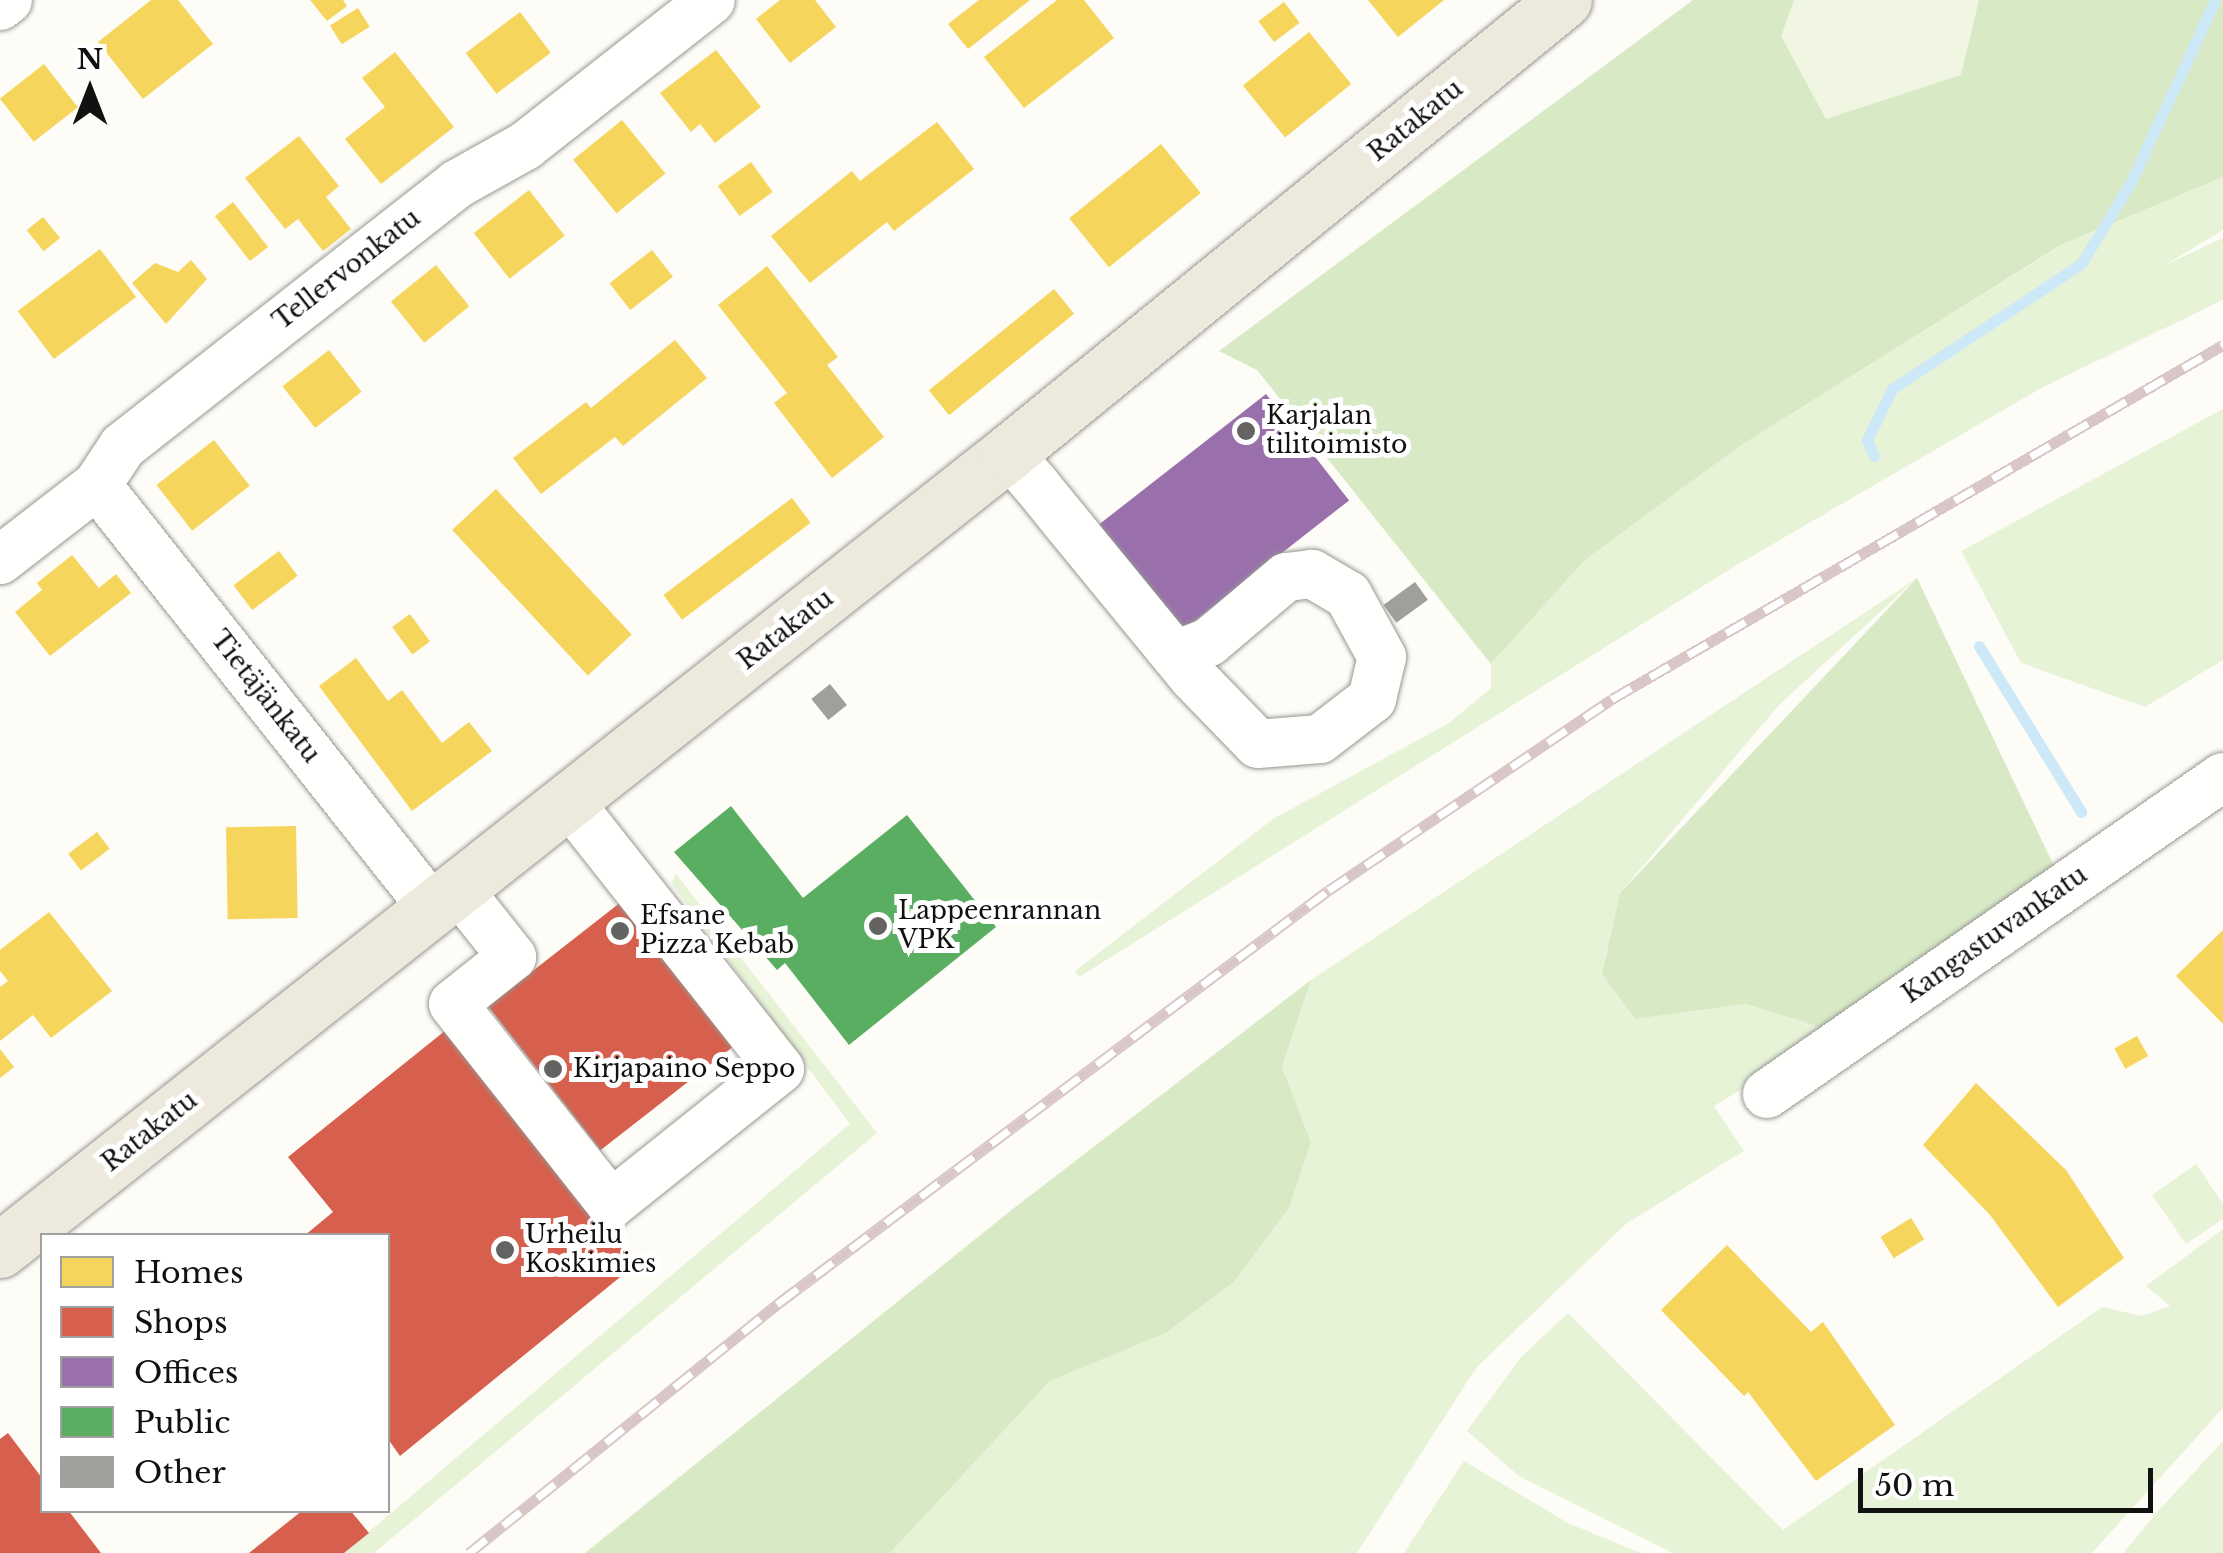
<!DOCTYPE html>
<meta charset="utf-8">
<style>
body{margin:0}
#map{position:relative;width:2223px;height:1553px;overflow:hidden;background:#fdfcf7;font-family:"Libre Baskerville",serif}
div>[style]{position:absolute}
.green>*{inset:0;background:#e7f3d7}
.forest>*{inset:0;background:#d8eac5}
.pitch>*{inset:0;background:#f0f6e1}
.homes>*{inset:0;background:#f6d55c;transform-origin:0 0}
.shops>*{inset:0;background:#d6604d;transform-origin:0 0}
.offices>*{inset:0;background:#9970ab;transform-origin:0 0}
.public>*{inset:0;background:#5aae61}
.stream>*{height:11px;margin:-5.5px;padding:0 5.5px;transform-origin:5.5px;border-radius:5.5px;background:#cde8f7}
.building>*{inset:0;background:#a19f9c;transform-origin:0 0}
.roads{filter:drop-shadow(0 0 2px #979795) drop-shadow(0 0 2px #979795)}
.minor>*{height:48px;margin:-24px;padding:0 24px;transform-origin:24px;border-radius:24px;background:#fffffe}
.major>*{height:55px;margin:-27.5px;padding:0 27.5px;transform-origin:27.5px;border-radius:27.5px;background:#ede9dc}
.rail>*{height:11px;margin-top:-5.5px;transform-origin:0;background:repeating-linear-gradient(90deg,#fff 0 22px,#d9c6c7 0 44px);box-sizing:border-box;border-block:2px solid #d9c6c7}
.dots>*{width:28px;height:28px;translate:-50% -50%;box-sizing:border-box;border:5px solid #fff;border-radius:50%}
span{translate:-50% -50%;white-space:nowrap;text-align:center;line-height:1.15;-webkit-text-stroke:10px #fff;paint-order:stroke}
.street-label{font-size:25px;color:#111}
.poi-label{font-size:25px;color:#111}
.left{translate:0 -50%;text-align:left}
.legend{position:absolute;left:40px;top:1233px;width:350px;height:280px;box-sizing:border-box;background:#fff;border:2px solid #a0a0a0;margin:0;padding:12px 18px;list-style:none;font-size:30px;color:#111}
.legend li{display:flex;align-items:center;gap:20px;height:50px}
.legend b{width:50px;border:2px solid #a0a0a0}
.north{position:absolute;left:40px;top:40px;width:100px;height:100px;-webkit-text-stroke:8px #fff;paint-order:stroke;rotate:0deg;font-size:28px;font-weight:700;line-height:40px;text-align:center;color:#111}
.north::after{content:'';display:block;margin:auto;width:35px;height:45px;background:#111;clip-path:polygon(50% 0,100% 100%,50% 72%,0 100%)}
.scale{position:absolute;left:1858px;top:1468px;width:295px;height:45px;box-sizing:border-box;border:5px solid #111;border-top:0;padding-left:12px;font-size:30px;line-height:35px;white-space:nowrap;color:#111;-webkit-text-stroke:8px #fff;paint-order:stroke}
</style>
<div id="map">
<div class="green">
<i style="clip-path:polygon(2223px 177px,2223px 230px,2165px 265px,2223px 238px,2223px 300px,2043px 387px,1730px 569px,1079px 977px,1075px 971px,1273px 819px,1449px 723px,1491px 688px,1491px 664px,1585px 560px,1737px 448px,2062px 245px)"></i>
<i style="clip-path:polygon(2223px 409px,2223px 660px,2145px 707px,2021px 663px,1961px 551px)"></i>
<i style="clip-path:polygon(1917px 578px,1779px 705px,1620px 893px,1602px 974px,1635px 1019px,1746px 1004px,1836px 1032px,1714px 1106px,1744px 1151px,1627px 1223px,1476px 1368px,1357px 1553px,890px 1553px,1050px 1381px,1166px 1333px,1234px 1282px,1289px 1208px,1311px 1142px,1282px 1067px,1311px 980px)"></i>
<i style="clip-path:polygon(676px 874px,877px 1133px,374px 1553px,344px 1553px,850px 1124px,671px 883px)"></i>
<i style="clip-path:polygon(2196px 1164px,2223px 1204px,2223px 1219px,2186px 1244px,2152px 1195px)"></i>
<i style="clip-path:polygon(2223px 1229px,2223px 1408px,2092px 1553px,1673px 1553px,1519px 1476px,1467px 1431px,1521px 1357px,1568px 1313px,1783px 1530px,2102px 1307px,2142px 1316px,2170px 1306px,2146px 1286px)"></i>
<i style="clip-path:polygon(2223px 1441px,2223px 1553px,2123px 1553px,2159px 1510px)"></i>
<i style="clip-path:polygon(1464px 1461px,1568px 1523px,1641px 1553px,1404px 1553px)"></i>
</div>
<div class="forest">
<i style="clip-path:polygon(1693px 0,2223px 0,2223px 177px,2061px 245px,1737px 448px,1585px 560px,1491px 664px,1257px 370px,1219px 351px)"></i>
<i style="clip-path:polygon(1917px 578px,2054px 866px,1836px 1032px,1746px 1004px,1635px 1019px,1602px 974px,1620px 893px)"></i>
<i style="clip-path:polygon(1311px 980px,1282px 1067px,1311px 1142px,1289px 1208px,1234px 1282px,1166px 1333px,1050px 1381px,890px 1553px,585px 1553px,1009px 1212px)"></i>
</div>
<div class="pitch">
<i style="clip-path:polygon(1794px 0,1979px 0,1961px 75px,1826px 119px,1781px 36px)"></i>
</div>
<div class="homes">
<i style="clip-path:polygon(151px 0,178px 0,213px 44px,143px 99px,98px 42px)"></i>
<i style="clip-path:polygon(310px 0,343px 0,347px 6px,327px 21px)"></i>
<i style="clip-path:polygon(780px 0,815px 0,836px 27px,790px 63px,756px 19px)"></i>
<i style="clip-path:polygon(979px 0,1030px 0,968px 49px,948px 24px)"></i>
<i style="clip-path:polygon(1057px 0,1084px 0,1114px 38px,1024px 108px,984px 57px)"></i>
<i style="clip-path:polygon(1368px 0,1444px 0,1398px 37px)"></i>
<i style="left:1284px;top:2px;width:26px;height:32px;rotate:53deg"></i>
<i style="left:358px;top:8px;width:22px;height:33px;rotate:58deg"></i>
<i style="left:520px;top:12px;width:51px;height:68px;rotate:53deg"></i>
<i style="left:1309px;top:32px;width:67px;height:85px;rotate:51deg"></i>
<i style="clip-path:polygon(716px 50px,761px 107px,715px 143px,700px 124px,691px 132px,660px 93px)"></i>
<i style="clip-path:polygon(395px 52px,454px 127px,381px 184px,345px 139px,385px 107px,362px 78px)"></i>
<i style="left:44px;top:64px;width:55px;height:56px;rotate:52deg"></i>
<i style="left:622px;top:120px;width:69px;height:63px;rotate:51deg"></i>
<i style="clip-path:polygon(937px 122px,974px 169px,894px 231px,887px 222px,810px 283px,771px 236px,852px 171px,860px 181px)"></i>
<i style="clip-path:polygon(299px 136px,339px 186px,326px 197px,351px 229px,323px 251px,298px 219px,285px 229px,245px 178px)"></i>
<i style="left:1161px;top:144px;width:63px;height:118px;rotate:51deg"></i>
<i style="left:751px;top:162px;width:37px;height:41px;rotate:54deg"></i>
<i style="left:529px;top:190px;width:58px;height:70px;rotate:52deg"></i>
<i style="left:233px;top:202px;width:57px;height:23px;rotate:52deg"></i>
<i style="left:43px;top:217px;width:27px;height:21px;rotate:51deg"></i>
<i style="left:100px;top:249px;width:60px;height:103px;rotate:53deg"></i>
<i style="left:652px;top:250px;width:34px;height:54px;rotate:52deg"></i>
<i style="clip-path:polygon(191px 260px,207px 279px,166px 324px,132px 283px,155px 263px,178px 272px)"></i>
<i style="left:436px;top:265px;width:53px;height:58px;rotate:51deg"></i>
<i style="clip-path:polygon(767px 266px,838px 357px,827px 365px,884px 437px,832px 478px,774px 403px,787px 393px,718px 305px)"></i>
<i style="left:1054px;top:289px;width:32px;height:161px;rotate:51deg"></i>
<i style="clip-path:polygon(675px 340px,707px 378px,623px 446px,615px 437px,541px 494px,513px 458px,586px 402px,591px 408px)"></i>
<i style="left:329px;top:350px;width:53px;height:59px;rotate:52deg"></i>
<i style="left:214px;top:440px;width:58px;height:73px;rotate:52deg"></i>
<i style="left:496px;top:489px;width:199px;height:60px;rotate:47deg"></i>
<i style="left:792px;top:498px;width:31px;height:161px;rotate:53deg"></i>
<i style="left:279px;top:551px;width:31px;height:57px;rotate:53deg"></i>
<i style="clip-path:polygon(72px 555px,99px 588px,116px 574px,131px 593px,50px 656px,15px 612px,42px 590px,37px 583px)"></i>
<i style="left:410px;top:614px;width:34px;height:22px;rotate:54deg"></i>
<i style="clip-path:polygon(356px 658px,388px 701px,402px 690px,442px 743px,469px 722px,492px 751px,412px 811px,319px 686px)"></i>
<i style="left:296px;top:826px;width:92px;height:70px;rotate:89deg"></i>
<i style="left:97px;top:832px;width:21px;height:36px;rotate:53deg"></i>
<i style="clip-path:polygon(49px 912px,112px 991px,51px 1038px,33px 1015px,0 1041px,0 987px,8px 981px,0 971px,0 950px)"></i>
<i style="clip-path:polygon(2223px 930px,2223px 1024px,2176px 976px)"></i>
<i style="left:2137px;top:1036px;width:23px;height:26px;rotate:61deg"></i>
<i style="clip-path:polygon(0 1049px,14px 1067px,0 1078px)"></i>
<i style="clip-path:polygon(1976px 1083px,2066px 1170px,2124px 1258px,2058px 1307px,1990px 1215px,1923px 1145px)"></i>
<i style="left:1911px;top:1218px;width:25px;height:36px;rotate:58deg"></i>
<i style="clip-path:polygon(1727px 1245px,1811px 1332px,1823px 1322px,1895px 1425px,1816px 1481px,1748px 1392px,1744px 1396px,1661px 1310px)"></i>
</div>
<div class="shops">
<i style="left:621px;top:902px;width:183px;height:169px;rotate:52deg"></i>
<i style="clip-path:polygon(446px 1030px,635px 1265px,400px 1456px,388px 1439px,388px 1236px,304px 1236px,333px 1212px,288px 1157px)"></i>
<i style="clip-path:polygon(8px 1433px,42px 1478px,42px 1510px,68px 1510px,101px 1553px,0 1553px,0 1439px)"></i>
<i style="clip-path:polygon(303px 1510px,350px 1510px,369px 1533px,344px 1553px,249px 1553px)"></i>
</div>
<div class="offices">
<i style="left:1266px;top:394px;width:135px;height:223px;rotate:52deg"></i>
</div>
<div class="public">
<i style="clip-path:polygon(731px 806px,803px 898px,907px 815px,996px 927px,849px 1045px,785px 963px,777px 970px,674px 852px)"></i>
</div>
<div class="stream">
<i style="left:1874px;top:456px;width:17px;rotate:-114deg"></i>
<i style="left:1867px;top:440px;width:57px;rotate:-63.9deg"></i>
<i style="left:1892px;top:389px;width:227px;rotate:-33.5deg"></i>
<i style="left:2081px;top:264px;width:96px;rotate:-58.6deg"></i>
<i style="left:2131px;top:182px;width:200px;rotate:-65.2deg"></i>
<i style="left:1979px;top:646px;width:195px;rotate:58.4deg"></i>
</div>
<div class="building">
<i style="left:1415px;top:582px;width:22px;height:39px;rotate:54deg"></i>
<i style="left:830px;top:684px;width:27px;height:24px;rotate:51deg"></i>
</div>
<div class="roads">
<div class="minor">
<i style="left:0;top:6px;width:10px;rotate:-37deg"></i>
<i style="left:1008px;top:453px;width:43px;rotate:48.8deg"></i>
<i style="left:1036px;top:485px;width:48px;rotate:51deg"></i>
<i style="left:1066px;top:522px;width:172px;rotate:50.7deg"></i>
<i style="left:1175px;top:655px;width:28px;rotate:51deg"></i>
<i style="left:1193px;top:677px;width:93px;rotate:45.9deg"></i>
<i style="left:1258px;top:744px;width:62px;rotate:-4.6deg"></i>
<i style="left:1320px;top:739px;width:66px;rotate:-37.6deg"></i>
<i style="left:1372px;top:699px;width:43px;rotate:-76.6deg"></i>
<i style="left:1382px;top:657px;width:71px;rotate:-118.7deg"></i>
<i style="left:1348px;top:595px;width:42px;rotate:-149.7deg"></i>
<i style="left:1312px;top:574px;width:26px;rotate:173deg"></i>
<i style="left:1286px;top:577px;width:101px;rotate:139.8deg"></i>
<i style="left:1209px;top:642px;width:36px;rotate:159deg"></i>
<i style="left:97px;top:485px;width:541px;rotate:51.6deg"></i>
<i style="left:0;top:560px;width:123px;rotate:-37.7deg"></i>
<i style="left:97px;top:485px;width:47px;rotate:-56.3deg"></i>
<i style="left:123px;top:446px;width:424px;rotate:-38.1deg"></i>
<i style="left:457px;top:184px;width:78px;rotate:-29.2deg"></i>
<i style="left:525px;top:146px;width:236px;rotate:-38.1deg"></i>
<i style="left:458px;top:889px;width:87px;rotate:51.5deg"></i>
<i style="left:512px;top:957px;width:75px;rotate:141.5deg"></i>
<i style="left:453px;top:1004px;width:255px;rotate:51.7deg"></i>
<i style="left:611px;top:1204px;width:216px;rotate:-38.6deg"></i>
<i style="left:780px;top:1069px;width:340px;rotate:-128.3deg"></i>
<i style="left:1767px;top:1094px;width:555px;rotate:-34.81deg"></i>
</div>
<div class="major">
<i style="left:0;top:1250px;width:1285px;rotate:-38.33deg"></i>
<i style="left:1008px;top:453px;width:717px;rotate:-39.17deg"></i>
</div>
</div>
<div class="rail">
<i style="left:469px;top:1553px;width:400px;rotate:-38.9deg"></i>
<i style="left:780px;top:1302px;width:686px;rotate:-36.89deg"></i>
<i style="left:1329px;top:890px;width:341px;rotate:-34deg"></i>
<i style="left:1612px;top:699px;width:706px;rotate:-30.09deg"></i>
</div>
<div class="dots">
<i style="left:1246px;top:431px;background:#646362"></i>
<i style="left:878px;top:926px;background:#646362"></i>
<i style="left:620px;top:931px;background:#646362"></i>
<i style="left:553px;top:1069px;background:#646362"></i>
<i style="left:505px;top:1250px;background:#646362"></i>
</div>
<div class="street-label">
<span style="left:1416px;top:121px;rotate:-39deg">Ratakatu</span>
<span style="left:347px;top:270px;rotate:-38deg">Tellervonkatu</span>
<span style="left:786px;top:630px;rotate:-38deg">Ratakatu</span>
<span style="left:265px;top:697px;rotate:52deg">Tietäjänkatu</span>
<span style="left:1995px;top:935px;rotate:-35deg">Kangastuvankatu</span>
<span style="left:150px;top:1132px;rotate:-38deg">Ratakatu</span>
</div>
<div class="poi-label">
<span class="left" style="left:1266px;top:431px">Karjalan<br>tilitoimisto</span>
<span class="left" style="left:898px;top:926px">Lappeenrannan<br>VPK</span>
<span class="left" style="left:640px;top:931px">Efsane<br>Pizza Kebab</span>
<span class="left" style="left:573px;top:1069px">Kirjapaino Seppo</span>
<span class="left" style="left:525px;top:1250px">Urheilu<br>Koskimies</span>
</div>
<ul class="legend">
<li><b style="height:28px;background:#f6d55c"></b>Homes</li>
<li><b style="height:28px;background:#d6604d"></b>Shops</li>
<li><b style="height:28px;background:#9970ab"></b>Offices</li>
<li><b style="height:28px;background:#5aae61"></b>Public</li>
<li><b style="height:28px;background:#a19f9c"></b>Other</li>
</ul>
<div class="north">N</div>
<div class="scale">50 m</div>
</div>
